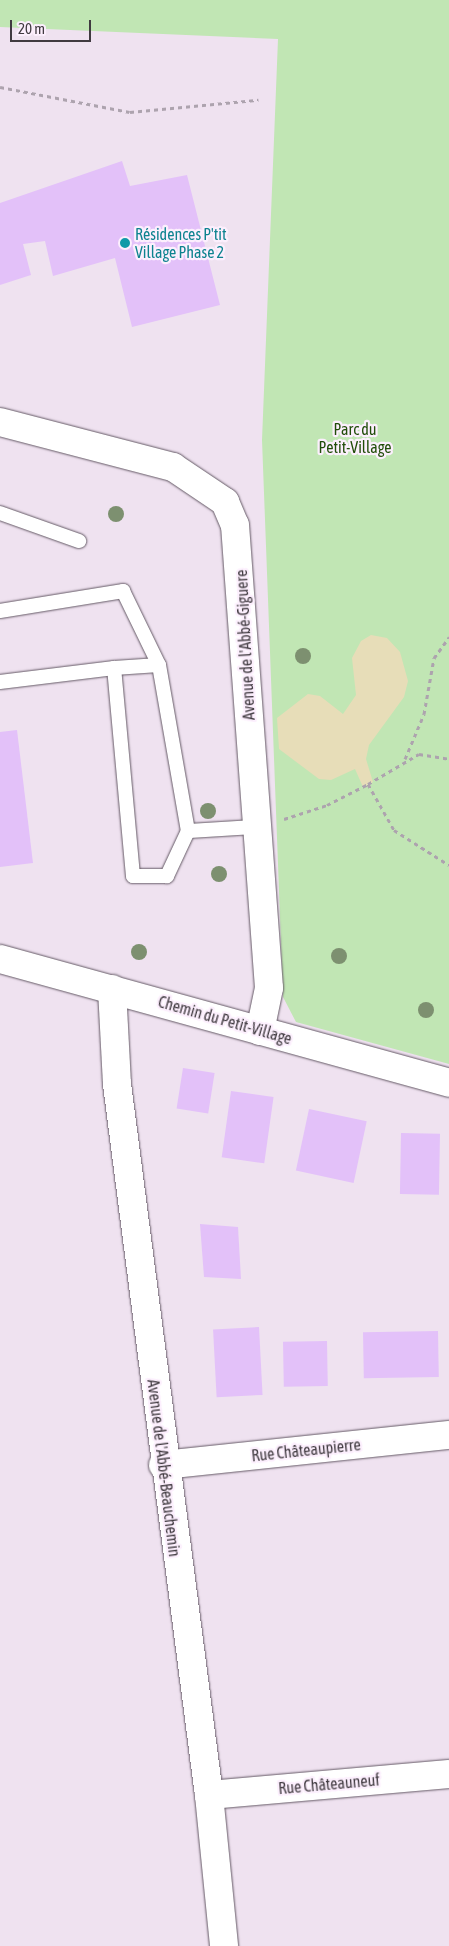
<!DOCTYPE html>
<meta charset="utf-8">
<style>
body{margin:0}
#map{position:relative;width:449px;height:1946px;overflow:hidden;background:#efe2f0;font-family:"Asap Condensed",sans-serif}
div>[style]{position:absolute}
.green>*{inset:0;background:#c1e6b4}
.sand>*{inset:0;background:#e7ddb8}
.building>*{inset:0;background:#e3c1f9;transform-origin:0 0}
.path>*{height:3px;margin-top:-1.5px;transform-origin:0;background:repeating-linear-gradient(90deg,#ada3ae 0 4px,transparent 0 8px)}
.roads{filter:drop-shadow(0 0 1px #655a66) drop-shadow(0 0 1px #655a66)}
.service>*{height:14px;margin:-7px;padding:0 7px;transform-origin:7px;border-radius:7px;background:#fff}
.minor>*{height:28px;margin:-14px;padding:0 14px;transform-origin:14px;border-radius:14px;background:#fff}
.tertiary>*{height:28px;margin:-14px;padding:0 14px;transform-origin:14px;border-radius:14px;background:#fff}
.trees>*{width:16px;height:16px;margin:-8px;border-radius:50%;background:#7d9070}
.dots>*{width:14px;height:14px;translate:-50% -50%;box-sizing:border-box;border:2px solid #fceffd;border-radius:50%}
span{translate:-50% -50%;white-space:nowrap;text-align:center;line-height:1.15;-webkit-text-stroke:4.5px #fceffd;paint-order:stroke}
.culture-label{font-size:16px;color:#0d838f}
.left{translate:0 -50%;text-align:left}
.park-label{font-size:16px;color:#204d08}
.street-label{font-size:16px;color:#403a40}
.scale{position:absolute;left:10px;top:20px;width:81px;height:22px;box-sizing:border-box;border:2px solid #403a40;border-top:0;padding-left:6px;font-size:15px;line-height:18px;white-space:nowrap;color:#403a40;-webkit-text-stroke:4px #fceffd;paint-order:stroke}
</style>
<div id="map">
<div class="green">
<i style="clip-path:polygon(0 0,449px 0,449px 1064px,296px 1022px,283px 997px,262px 440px,278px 39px,0 27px)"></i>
</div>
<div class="sand">
<i style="clip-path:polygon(371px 635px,387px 638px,400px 652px,408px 681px,404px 697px,369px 745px,366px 759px,373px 782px,363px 787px,355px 769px,331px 780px,319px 779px,279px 749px,277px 718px,308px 694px,320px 696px,343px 714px,356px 695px,352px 658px,361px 641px)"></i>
</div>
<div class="building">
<i style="clip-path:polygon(122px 161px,130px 186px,187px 175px,220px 305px,132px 327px,115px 258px,53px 276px,45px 241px,23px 244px,31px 275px,0 285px,0 203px)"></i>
<i style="clip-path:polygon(17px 730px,33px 863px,0 867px,0 732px)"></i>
<i style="left:183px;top:1068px;width:32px;height:41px;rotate:9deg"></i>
<i style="left:231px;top:1091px;width:43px;height:67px;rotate:8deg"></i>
<i style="left:309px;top:1109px;width:59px;height:63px;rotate:12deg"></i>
<i style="left:401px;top:1133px;width:39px;height:61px;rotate:1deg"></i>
<i style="clip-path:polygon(200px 1224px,238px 1227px,241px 1279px,204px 1277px)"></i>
<i style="left:259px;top:1327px;width:68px;height:46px;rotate:87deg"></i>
<i style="left:438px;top:1331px;width:46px;height:75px;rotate:89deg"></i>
<i style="left:327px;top:1341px;width:45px;height:44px;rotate:89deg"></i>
</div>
<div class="path">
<i style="left:0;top:87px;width:132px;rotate:10.9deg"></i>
<i style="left:130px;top:112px;width:129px;rotate:-5.4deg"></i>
<i style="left:405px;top:759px;width:49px;rotate:-67.1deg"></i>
<i style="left:424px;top:714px;width:57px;rotate:-79.9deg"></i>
<i style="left:434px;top:658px;width:26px;rotate:-54deg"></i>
<i style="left:368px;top:784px;width:59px;rotate:-30.5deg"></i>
<i style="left:419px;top:754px;width:30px;rotate:9deg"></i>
<i style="left:284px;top:819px;width:45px;rotate:-18deg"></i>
<i style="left:327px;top:805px;width:46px;rotate:-27.1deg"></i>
<i style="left:368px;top:784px;width:53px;rotate:60.5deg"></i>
<i style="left:394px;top:830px;width:65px;rotate:32.5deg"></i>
</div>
<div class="roads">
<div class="service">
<i style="left:0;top:513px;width:84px;rotate:19.5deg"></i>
<i style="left:0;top:611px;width:125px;rotate:-9.2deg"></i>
<i style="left:123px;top:591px;width:82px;rotate:64.1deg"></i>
<i style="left:0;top:682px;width:115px;rotate:-7deg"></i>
<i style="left:114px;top:668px;width:45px;rotate:-3.8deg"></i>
<i style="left:159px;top:665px;width:169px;rotate:80.1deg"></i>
<i style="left:188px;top:831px;width:50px;rotate:115deg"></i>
<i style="left:167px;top:876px;width:34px;rotate:180deg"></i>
<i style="left:133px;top:876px;width:209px;rotate:-95.2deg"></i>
<i style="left:188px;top:831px;width:67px;rotate:-3.4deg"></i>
</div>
<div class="minor">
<i style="left:0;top:422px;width:179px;rotate:14.6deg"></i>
<i style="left:173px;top:467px;width:63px;rotate:33.9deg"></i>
<i style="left:225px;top:502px;width:25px;rotate:67deg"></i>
<i style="left:235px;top:525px;width:464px;rotate:85.8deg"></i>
<i style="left:269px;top:988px;width:44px;rotate:101.8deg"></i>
<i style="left:112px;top:989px;width:95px;rotate:87deg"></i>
<i style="left:117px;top:1084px;width:717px;rotate:82.63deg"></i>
<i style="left:209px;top:1795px;width:152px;rotate:84.3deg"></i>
<i style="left:163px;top:1465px;width:288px;rotate:-6deg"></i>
<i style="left:209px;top:1795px;width:241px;rotate:-5deg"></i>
</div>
<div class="tertiary">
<i style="left:0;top:959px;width:466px;rotate:15.4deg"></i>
</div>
</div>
<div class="trees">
<i style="left:116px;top:514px"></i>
<i style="left:303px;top:656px"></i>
<i style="left:208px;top:811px"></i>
<i style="left:219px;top:874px"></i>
<i style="left:139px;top:952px"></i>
<i style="left:339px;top:956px"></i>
<i style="left:426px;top:1010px"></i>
</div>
<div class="dots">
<i style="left:125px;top:243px;background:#0f9aa8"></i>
</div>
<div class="culture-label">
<span class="left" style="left:135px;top:243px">Résidences P'tit<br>Village Phase 2</span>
</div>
<div class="park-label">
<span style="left:355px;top:438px">Parc du<br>Petit-Village</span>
</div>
<div class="street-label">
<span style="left:245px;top:645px;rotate:-93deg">Avenue de l'Abbé-Giguere</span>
<span style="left:225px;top:1020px;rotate:16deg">Chemin du Petit-Village</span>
<span style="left:306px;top:1450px;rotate:-6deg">Rue Châteaupierre</span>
<span style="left:164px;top:1468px;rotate:83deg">Avenue de l'Abbé-Beauchemin</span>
<span style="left:329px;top:1784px;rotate:-5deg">Rue Châteauneuf</span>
</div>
<div class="scale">20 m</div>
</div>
